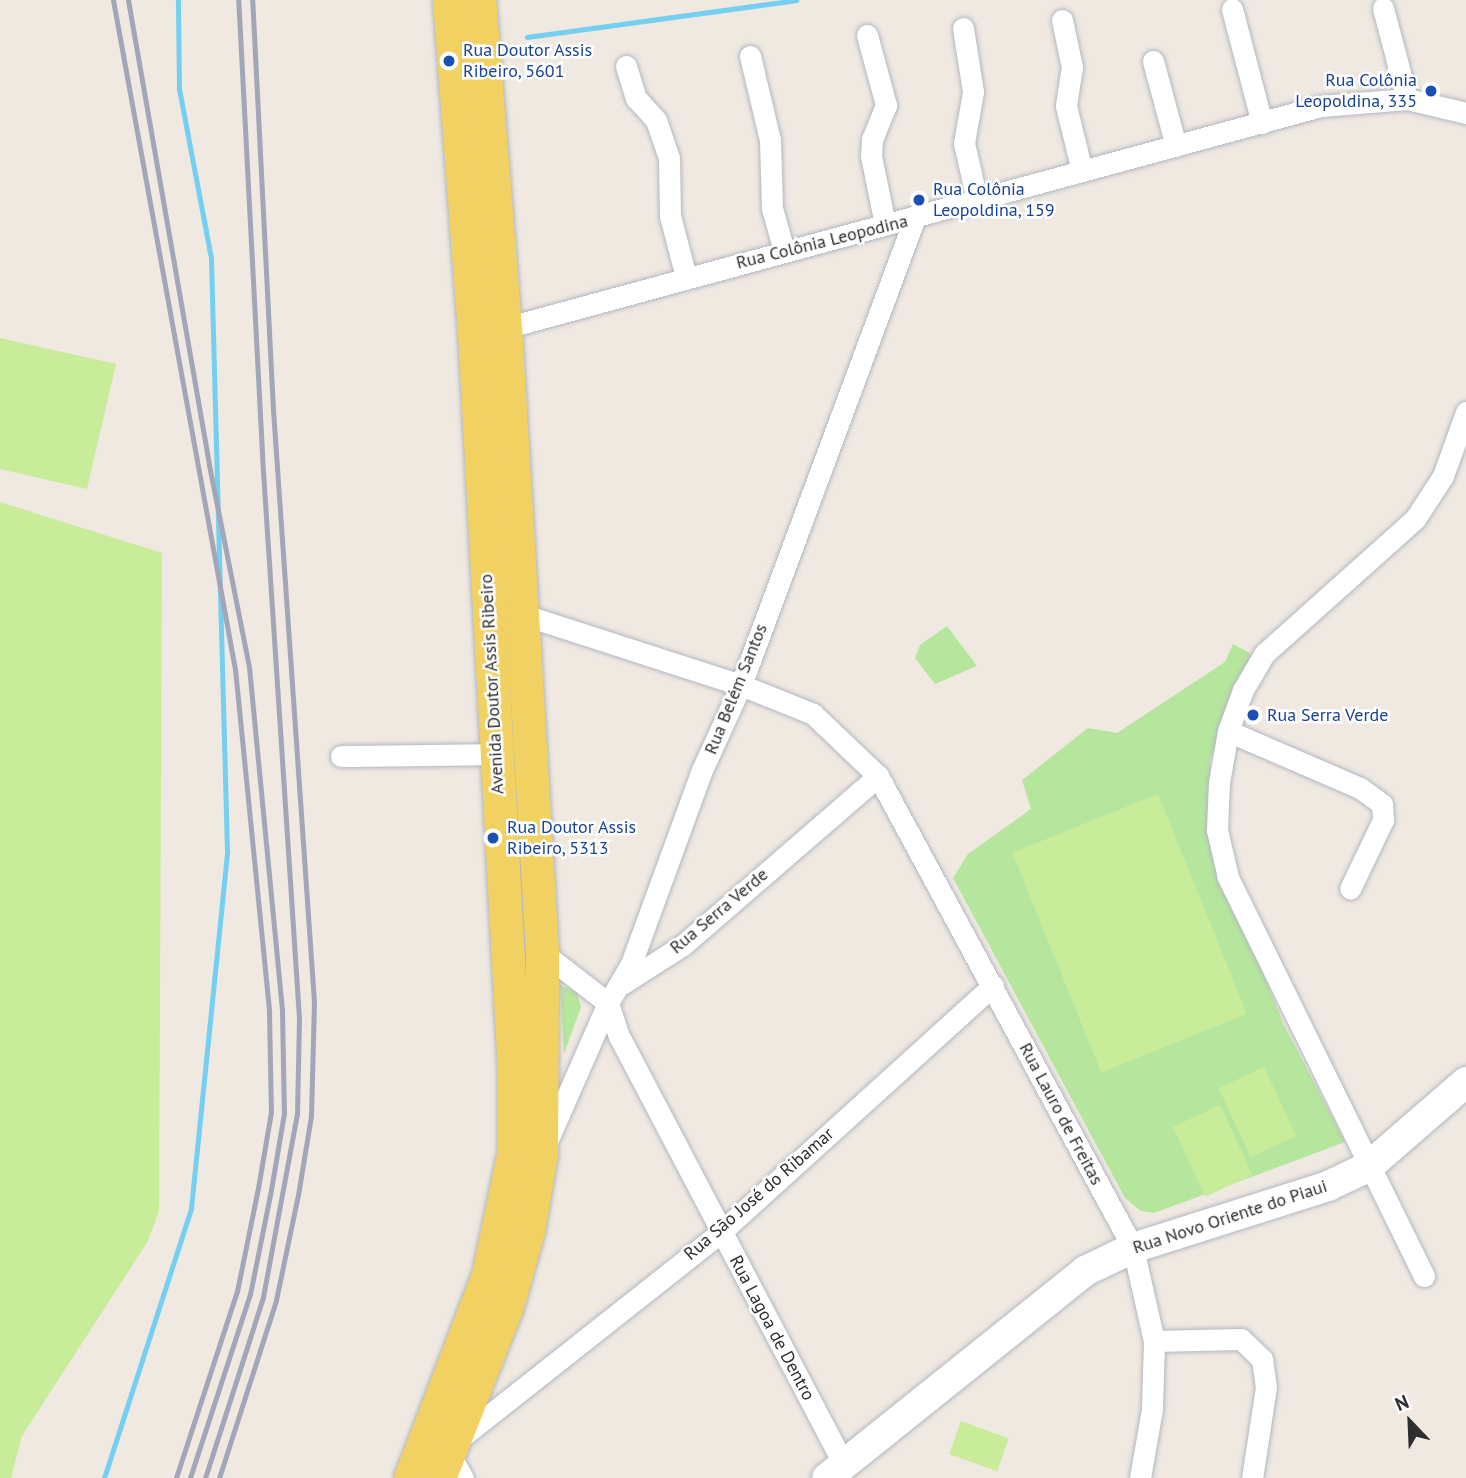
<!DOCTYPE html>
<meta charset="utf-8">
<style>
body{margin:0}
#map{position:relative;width:1466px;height:1478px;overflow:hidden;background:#efe9e1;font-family:"PT Sans",sans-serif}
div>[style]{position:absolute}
.green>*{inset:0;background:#b6e59e}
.pitch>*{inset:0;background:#c9ec9a;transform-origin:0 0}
.stream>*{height:5px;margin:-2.5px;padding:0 2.5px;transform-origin:2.5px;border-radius:2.5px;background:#75cff0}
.roads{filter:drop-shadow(0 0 2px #b4b7c1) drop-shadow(0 0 2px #b4b7c1)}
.street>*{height:21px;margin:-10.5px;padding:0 10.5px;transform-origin:10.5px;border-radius:10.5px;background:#fff}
.secondary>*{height:30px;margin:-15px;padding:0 15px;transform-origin:15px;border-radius:15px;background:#fff}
.primary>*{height:33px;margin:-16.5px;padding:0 16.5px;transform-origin:16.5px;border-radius:16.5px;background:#f2d163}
.rail>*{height:5px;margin:-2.5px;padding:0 2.5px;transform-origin:2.5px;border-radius:2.5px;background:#a3a6b8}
.dots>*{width:19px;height:19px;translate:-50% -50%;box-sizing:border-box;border:4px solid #fff;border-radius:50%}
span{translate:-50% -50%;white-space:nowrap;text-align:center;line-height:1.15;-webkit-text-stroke:5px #fff;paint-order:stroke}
.transit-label{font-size:18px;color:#164399}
.left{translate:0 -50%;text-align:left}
.right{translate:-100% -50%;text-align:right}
.street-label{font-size:18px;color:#2e2e2e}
.north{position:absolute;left:1375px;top:1387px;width:70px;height:70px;-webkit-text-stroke:5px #fff;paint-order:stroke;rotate:337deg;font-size:19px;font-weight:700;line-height:28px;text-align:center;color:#2e2e2e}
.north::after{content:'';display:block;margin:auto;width:24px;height:32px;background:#2e2e2e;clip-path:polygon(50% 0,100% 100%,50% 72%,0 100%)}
</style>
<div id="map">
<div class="green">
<i style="clip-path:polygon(947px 626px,977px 666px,935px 684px,915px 658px,920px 645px)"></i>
<i style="clip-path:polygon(1233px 644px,1253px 655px,1210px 760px,1209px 838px,1283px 1023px,1345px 1142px,1154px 1213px,1141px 1211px,1125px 1198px,953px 878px,968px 854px,1031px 809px,1022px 780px,1088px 728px,1117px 733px,1225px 662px)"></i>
<i style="clip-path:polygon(560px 985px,577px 992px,581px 1007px,564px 1054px)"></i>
</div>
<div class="pitch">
<i style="clip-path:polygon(0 338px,116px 364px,87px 489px,0 469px)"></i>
<i style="clip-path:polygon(0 502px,162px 553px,159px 1211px,148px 1241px,22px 1436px,11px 1478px,0 1478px)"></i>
<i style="left:1158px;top:794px;width:237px;height:157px;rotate:68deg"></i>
<i style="left:1264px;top:1067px;width:76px;height:50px;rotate:65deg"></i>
<i style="left:1220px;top:1105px;width:77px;height:52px;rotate:65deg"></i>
<i style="left:961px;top:1421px;width:51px;height:35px;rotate:20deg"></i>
</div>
<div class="stream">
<i style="left:527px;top:37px;width:272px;rotate:-7.8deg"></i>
<i style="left:104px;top:1478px;width:284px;rotate:-72.1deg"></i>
<i style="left:191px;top:1208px;width:359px;rotate:-84.2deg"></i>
<i style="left:227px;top:851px;width:593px;rotate:-91.55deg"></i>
<i style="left:211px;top:258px;width:173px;rotate:-100.7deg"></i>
<i style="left:179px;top:88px;width:88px;rotate:-90.7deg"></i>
</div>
<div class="roads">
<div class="street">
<i style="left:1383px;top:8px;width:94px;rotate:75.2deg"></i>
<i style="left:1232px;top:9px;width:118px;rotate:75.3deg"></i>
<i style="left:1062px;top:20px;width:48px;rotate:78deg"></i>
<i style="left:1072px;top:67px;width:39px;rotate:99deg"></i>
<i style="left:1066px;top:106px;width:67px;rotate:76.2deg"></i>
<i style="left:963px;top:28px;width:65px;rotate:81.1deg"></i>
<i style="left:973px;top:92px;width:52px;rotate:100deg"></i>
<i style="left:964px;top:143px;width:58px;rotate:77.2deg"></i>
<i style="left:867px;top:35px;width:73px;rotate:74.8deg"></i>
<i style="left:886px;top:105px;width:37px;rotate:112deg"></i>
<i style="left:872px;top:139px;width:17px;rotate:93deg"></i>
<i style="left:871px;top:156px;width:69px;rotate:78.4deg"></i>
<i style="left:750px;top:56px;width:86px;rotate:76.6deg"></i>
<i style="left:770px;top:140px;width:68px;rotate:88.3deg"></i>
<i style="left:772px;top:208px;width:45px;rotate:74.4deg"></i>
<i style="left:1153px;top:61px;width:88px;rotate:74.9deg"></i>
<i style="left:626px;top:66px;width:34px;rotate:73deg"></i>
<i style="left:636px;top:98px;width:30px;rotate:48deg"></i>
<i style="left:656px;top:120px;width:40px;rotate:71.1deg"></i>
<i style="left:669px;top:158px;width:58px;rotate:89deg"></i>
<i style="left:670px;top:216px;width:63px;rotate:75.3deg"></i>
<i style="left:505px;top:328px;width:846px;rotate:-15.22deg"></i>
<i style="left:1321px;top:106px;width:86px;rotate:-4.7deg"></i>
<i style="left:1407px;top:99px;width:61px;rotate:13.3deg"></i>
<i style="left:521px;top:614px;width:231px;rotate:17.9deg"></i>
<i style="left:741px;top:685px;width:78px;rotate:21.9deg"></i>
<i style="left:813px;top:714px;width:90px;rotate:43.6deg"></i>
<i style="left:878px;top:776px;width:536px;rotate:61.62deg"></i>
<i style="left:1133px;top:1248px;width:95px;rotate:77.3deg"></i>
<i style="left:1154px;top:1341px;width:68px;rotate:91.7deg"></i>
<i style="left:1152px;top:1409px;width:70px;rotate:99.9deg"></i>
<i style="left:1228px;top:731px;width:144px;rotate:23.4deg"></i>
<i style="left:1360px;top:788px;width:27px;rotate:36deg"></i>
<i style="left:1382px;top:804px;width:16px;rotate:86deg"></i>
<i style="left:1383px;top:820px;width:76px;rotate:115.6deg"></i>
<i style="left:341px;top:756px;width:155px;rotate:-0.7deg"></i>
<i style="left:542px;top:952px;width:83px;rotate:37.7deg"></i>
<i style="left:622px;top:984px;width:72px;rotate:-32.6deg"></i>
<i style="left:683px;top:945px;width:258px;rotate:-40.9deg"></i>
<i style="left:608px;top:1003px;width:35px;rotate:72deg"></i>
<i style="left:619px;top:1036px;width:484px;rotate:62.3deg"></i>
<i style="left:546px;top:1144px;width:154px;rotate:-66.3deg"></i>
<i style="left:608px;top:1003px;width:45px;rotate:-59.5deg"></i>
<i style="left:631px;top:964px;width:207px;rotate:-69.9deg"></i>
<i style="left:702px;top:770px;width:94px;rotate:-65.4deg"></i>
<i style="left:741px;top:685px;width:498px;rotate:-69.6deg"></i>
<i style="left:1424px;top:1276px;width:445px;rotate:-116.2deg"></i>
<i style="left:1228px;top:877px;width:48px;rotate:-103.2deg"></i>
<i style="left:1217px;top:830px;width:47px;rotate:-87.6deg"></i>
<i style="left:1219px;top:783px;width:53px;rotate:-80.2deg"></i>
<i style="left:1228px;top:731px;width:44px;rotate:-69.9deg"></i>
<i style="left:1243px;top:690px;width:42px;rotate:-59.7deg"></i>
<i style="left:1264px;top:654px;width:203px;rotate:-41.8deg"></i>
<i style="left:1415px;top:519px;width:51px;rotate:-56.9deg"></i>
<i style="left:1443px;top:476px;width:68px;rotate:-70.2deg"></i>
<i style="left:1154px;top:1341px;width:87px;rotate:-1.3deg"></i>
<i style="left:1241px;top:1339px;width:29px;rotate:44deg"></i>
<i style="left:1262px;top:1359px;width:28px;rotate:82deg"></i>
<i style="left:1266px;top:1387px;width:92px;rotate:98.7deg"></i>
<i style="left:459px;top:1439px;width:334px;rotate:-38.3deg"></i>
<i style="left:721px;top:1232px;width:367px;rotate:-42.2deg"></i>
<i style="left:449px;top:1453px;width:29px;rotate:61deg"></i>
</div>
<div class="secondary">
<i style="left:827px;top:1478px;width:331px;rotate:-38.7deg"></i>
<i style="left:1085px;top:1271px;width:53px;rotate:-25.6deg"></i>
<i style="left:1133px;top:1248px;width:205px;rotate:-17.6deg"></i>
<i style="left:1328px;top:1186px;width:44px;rotate:-25.4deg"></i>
<i style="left:1368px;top:1167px;width:130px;rotate:-40.9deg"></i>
</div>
<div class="primary">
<i style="left:410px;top:1478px;width:217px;rotate:-69deg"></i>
<i style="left:488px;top:1275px;width:127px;rotate:-78.2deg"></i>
<i style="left:514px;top:1151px;width:79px;rotate:-90deg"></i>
<i style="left:514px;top:1072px;width:741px;rotate:-93.09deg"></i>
<i style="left:474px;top:332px;width:333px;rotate:-94.3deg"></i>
<i style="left:439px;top:1478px;width:185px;rotate:-68.4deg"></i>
<i style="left:507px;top:1306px;width:78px;rotate:-74.4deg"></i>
<i style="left:528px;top:1231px;width:78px;rotate:-80.4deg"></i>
<i style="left:541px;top:1154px;width:202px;rotate:-89.7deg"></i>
<i style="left:542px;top:952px;width:625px;rotate:-93.39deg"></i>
<i style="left:505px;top:328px;width:329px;rotate:-94.5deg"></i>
</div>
</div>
<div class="rail">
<i style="left:113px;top:0;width:680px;rotate:79.67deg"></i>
<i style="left:235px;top:669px;width:345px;rotate:84.3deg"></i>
<i style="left:269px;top:1012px;width:100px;rotate:88.9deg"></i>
<i style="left:271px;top:1112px;width:77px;rotate:99.7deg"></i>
<i style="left:258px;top:1188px;width:105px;rotate:101.5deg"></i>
<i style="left:237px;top:1291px;width:197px;rotate:108.1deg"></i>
<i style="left:128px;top:0;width:472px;rotate:80.1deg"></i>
<i style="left:209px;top:465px;width:206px;rotate:78.8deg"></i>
<i style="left:249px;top:667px;width:347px;rotate:84.5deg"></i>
<i style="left:282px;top:1012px;width:101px;rotate:88.9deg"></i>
<i style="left:284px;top:1113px;width:78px;rotate:99.6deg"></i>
<i style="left:271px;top:1190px;width:106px;rotate:101.4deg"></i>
<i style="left:250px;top:1294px;width:194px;rotate:108.1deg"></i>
<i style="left:205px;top:1478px;width:190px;rotate:-72.2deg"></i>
<i style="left:263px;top:1297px;width:186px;rotate:-79.5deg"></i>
<i style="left:297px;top:1114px;width:96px;rotate:-88.8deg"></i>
<i style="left:299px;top:1018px;width:547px;rotate:-93.77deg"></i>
<i style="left:263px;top:472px;width:473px;rotate:-93deg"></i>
<i style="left:219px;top:1478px;width:187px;rotate:-72.2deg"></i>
<i style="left:276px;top:1300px;width:107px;rotate:-78.2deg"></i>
<i style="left:298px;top:1195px;width:80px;rotate:-80.7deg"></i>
<i style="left:311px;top:1116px;width:114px;rotate:-88.5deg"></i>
<i style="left:314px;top:1002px;width:593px;rotate:-93.96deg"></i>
<i style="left:273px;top:410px;width:411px;rotate:-92.9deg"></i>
</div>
<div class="dots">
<i style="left:449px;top:61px;background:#1a4fb4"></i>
<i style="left:1431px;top:91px;background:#1a4fb4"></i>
<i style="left:919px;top:200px;background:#1a4fb4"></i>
<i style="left:1253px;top:715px;background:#1a4fb4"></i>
<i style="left:493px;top:838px;background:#1a4fb4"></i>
</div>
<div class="transit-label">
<span class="left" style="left:463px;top:61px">Rua Doutor Assis<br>Ribeiro, 5601</span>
<span class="right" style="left:1417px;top:91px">Rua Colônia<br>Leopoldina, 335</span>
<span class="left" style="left:933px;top:200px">Rua Colônia<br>Leopoldina, 159</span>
<span class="left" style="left:1267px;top:715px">Rua Serra Verde</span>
<span class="left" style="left:507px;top:838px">Rua Doutor Assis<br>Ribeiro, 5313</span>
</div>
<div class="street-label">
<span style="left:822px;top:242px;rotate:-14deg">Rua Colônia Leopodina</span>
<span style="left:492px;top:684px;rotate:-93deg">Avenida Doutor Assis Ribeiro</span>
<span style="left:736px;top:689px;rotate:-68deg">Rua Belém Santos</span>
<span style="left:719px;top:911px;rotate:-40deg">Rua Serra Verde</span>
<span style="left:1061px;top:1114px;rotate:62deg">Rua Lauro de Freitas</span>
<span style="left:759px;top:1194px;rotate:-41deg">Rua São José do Ribamar</span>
<span style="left:1230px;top:1217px;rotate:-18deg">Rua Novo Oriente do Piaui</span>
<span style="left:772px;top:1328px;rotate:62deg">Rua Lagoa de Dentro</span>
</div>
<div class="north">N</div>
</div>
